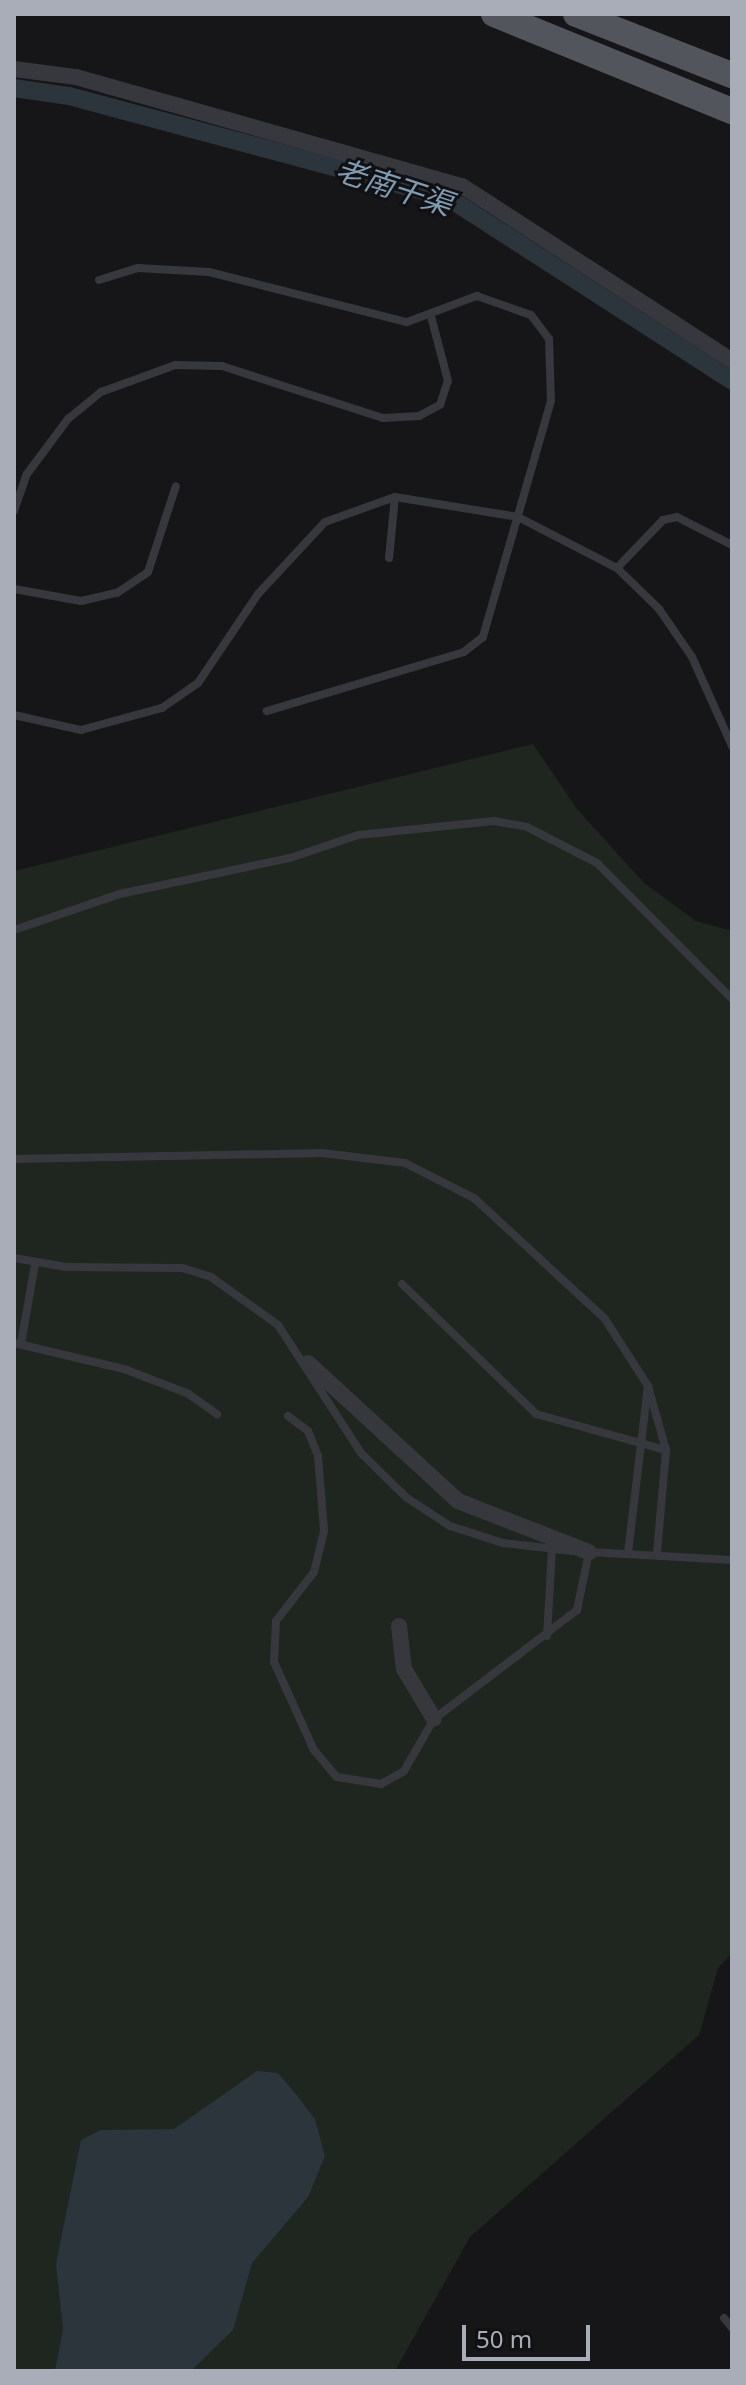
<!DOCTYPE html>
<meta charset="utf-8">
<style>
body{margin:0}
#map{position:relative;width:746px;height:2385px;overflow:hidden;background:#161618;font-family:"Noto Sans","Noto Sans SC",sans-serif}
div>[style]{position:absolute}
.green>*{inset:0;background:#1e261f}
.water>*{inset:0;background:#2c353c}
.canal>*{height:18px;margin:-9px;padding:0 9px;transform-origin:9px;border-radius:9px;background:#2c353c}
.service>*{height:8px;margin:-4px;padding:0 4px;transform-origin:4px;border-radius:4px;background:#37383d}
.minor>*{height:16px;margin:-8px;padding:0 8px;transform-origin:8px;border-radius:8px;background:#37383d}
.primary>*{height:26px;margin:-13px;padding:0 13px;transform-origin:13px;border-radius:13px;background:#53555c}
span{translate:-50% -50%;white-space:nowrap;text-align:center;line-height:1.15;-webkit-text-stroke:6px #111113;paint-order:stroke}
.water-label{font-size:30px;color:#7f9bb3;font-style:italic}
.frame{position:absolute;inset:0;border:16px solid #a8adb8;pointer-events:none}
.scale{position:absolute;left:462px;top:2325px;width:128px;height:36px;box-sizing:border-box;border:4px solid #a8adb8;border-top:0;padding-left:10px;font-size:24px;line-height:28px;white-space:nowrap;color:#a8adb8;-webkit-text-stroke:6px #111113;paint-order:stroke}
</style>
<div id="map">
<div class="green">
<i style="clip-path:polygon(533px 744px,577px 809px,644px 883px,696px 921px,732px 931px,732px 1953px,718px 1968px,699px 2035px,470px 2237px,395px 2371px,14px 2371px,14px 871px)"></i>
</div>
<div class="water">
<i style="clip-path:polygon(257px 2071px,278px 2073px,298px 2097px,315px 2119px,325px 2156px,308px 2197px,252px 2263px,233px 2330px,191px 2371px,55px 2371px,63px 2329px,56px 2264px,81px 2140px,101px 2130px,174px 2129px)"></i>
</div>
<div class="canal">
<i style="left:14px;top:88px;width:56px;rotate:8.3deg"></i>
<i style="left:69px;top:96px;width:391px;rotate:15deg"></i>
<i style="left:447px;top:197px;width:339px;rotate:32.8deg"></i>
</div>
<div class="service">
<i style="left:99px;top:280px;width:41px;rotate:-17.1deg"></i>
<i style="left:138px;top:268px;width:71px;rotate:3.2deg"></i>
<i style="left:209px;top:272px;width:204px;rotate:14.2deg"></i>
<i style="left:407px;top:322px;width:75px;rotate:-20.4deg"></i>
<i style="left:477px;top:296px;width:57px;rotate:19.4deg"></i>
<i style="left:531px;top:315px;width:30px;rotate:53deg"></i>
<i style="left:549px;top:339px;width:62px;rotate:88.2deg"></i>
<i style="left:551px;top:401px;width:246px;rotate:106.1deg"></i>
<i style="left:483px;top:637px;width:24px;rotate:142deg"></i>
<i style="left:464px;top:652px;width:206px;rotate:163.3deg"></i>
<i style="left:14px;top:511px;width:39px;rotate:-71deg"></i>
<i style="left:27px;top:474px;width:69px;rotate:-53.3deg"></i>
<i style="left:68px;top:419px;width:43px;rotate:-39.3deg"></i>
<i style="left:101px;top:392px;width:79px;rotate:-20deg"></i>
<i style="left:175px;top:365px;width:47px;rotate:1.2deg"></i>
<i style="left:222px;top:366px;width:169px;rotate:17.9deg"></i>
<i style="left:383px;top:418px;width:36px;rotate:-3deg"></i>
<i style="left:419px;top:416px;width:24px;rotate:-28deg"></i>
<i style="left:440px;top:405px;width:25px;rotate:-72deg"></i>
<i style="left:448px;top:381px;width:67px;rotate:-104.7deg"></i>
<i style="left:389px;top:558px;width:61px;rotate:-84.4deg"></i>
<i style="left:617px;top:568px;width:66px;rotate:-46.2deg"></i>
<i style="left:663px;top:520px;width:14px;rotate:-12deg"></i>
<i style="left:677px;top:517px;width:62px;rotate:27deg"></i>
<i style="left:14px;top:589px;width:68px;rotate:10.2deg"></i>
<i style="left:81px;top:601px;width:37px;rotate:-13deg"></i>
<i style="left:117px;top:593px;width:37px;rotate:-34deg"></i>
<i style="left:148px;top:572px;width:90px;rotate:-72deg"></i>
<i style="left:14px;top:715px;width:69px;rotate:12.6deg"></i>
<i style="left:81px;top:730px;width:84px;rotate:-15.2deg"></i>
<i style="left:162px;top:708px;width:44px;rotate:-34.8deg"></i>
<i style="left:198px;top:683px;width:107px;rotate:-56deg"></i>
<i style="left:258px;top:594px;width:98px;rotate:-47.1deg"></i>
<i style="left:325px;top:522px;width:74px;rotate:-19.7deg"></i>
<i style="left:395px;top:497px;width:125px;rotate:9.2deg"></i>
<i style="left:518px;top:517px;width:111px;rotate:27.3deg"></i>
<i style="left:617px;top:568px;width:59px;rotate:44.3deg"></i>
<i style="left:659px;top:609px;width:58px;rotate:55.5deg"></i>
<i style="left:692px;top:657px;width:98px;rotate:65.8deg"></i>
<i style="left:14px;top:930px;width:112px;rotate:-18.8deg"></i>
<i style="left:120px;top:894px;width:174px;rotate:-12deg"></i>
<i style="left:290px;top:858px;width:72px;rotate:-18.7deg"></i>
<i style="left:358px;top:835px;width:137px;rotate:-5.9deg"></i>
<i style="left:494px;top:821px;width:34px;rotate:10deg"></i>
<i style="left:527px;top:827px;width:79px;rotate:27.2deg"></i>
<i style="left:597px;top:863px;width:192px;rotate:45.2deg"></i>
<i style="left:14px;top:1159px;width:308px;rotate:-1.1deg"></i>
<i style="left:322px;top:1153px;width:84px;rotate:6.9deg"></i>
<i style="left:405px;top:1163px;width:77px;rotate:26.9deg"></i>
<i style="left:474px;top:1198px;width:178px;rotate:42.7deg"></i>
<i style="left:605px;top:1319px;width:80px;rotate:57.3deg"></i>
<i style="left:14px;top:1258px;width:53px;rotate:9.8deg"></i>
<i style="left:66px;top:1267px;width:116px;rotate:0.5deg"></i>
<i style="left:182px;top:1268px;width:30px;rotate:17deg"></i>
<i style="left:211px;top:1277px;width:82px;rotate:35.6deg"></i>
<i style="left:278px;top:1325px;width:153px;rotate:57deg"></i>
<i style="left:361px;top:1453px;width:64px;rotate:44.4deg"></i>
<i style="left:407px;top:1498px;width:51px;rotate:33.1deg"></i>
<i style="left:450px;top:1526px;width:56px;rotate:17.8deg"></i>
<i style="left:503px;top:1543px;width:69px;rotate:6.6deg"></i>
<i style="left:402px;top:1284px;width:187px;rotate:44.1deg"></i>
<i style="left:536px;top:1414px;width:135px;rotate:15.5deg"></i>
<i style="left:14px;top:1343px;width:113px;rotate:13.3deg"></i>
<i style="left:124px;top:1369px;width:67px;rotate:20.9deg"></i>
<i style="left:187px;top:1393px;width:37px;rotate:35deg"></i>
<i style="left:21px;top:1344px;width:81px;rotate:-80.1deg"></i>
<i style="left:288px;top:1416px;width:25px;rotate:37deg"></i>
<i style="left:308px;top:1431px;width:27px;rotate:68deg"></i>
<i style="left:318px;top:1456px;width:75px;rotate:85.4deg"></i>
<i style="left:324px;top:1531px;width:42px;rotate:103.7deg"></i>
<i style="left:314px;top:1572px;width:62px;rotate:127.8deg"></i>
<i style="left:276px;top:1621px;width:41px;rotate:92.8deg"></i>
<i style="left:274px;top:1662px;width:97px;rotate:65.6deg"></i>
<i style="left:314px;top:1750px;width:35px;rotate:50deg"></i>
<i style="left:337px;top:1777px;width:45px;rotate:9deg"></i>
<i style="left:381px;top:1784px;width:26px;rotate:-29deg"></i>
<i style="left:404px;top:1771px;width:60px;rotate:-60deg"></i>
<i style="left:434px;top:1719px;width:180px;rotate:-37.3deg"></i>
<i style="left:577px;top:1610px;width:59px;rotate:-78.3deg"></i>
<i style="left:589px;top:1552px;width:143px;rotate:3.2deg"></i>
<i style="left:628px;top:1553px;width:168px;rotate:-83.2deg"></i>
<i style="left:648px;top:1386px;width:66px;rotate:74.3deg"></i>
<i style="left:666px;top:1450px;width:103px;rotate:95deg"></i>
<i style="left:547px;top:1636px;width:86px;rotate:-86.7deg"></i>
<i style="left:724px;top:2318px;width:13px;rotate:51deg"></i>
</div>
<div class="minor">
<i style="left:14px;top:69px;width:63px;rotate:7.4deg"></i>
<i style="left:76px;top:77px;width:401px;rotate:15.8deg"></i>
<i style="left:462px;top:186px;width:322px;rotate:32.9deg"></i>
<i style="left:308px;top:1363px;width:204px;rotate:42.6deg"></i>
<i style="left:458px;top:1501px;width:141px;rotate:21.3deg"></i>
<i style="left:399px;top:1626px;width:43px;rotate:83.4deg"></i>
<i style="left:404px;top:1669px;width:58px;rotate:59deg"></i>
</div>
<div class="primary">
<i style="left:494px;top:14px;width:257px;rotate:22.2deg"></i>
<i style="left:576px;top:14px;width:168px;rotate:21.4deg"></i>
</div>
<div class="water-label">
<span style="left:394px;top:187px;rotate:18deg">老南干渠</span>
</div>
<div class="frame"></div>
<div class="scale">50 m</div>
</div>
